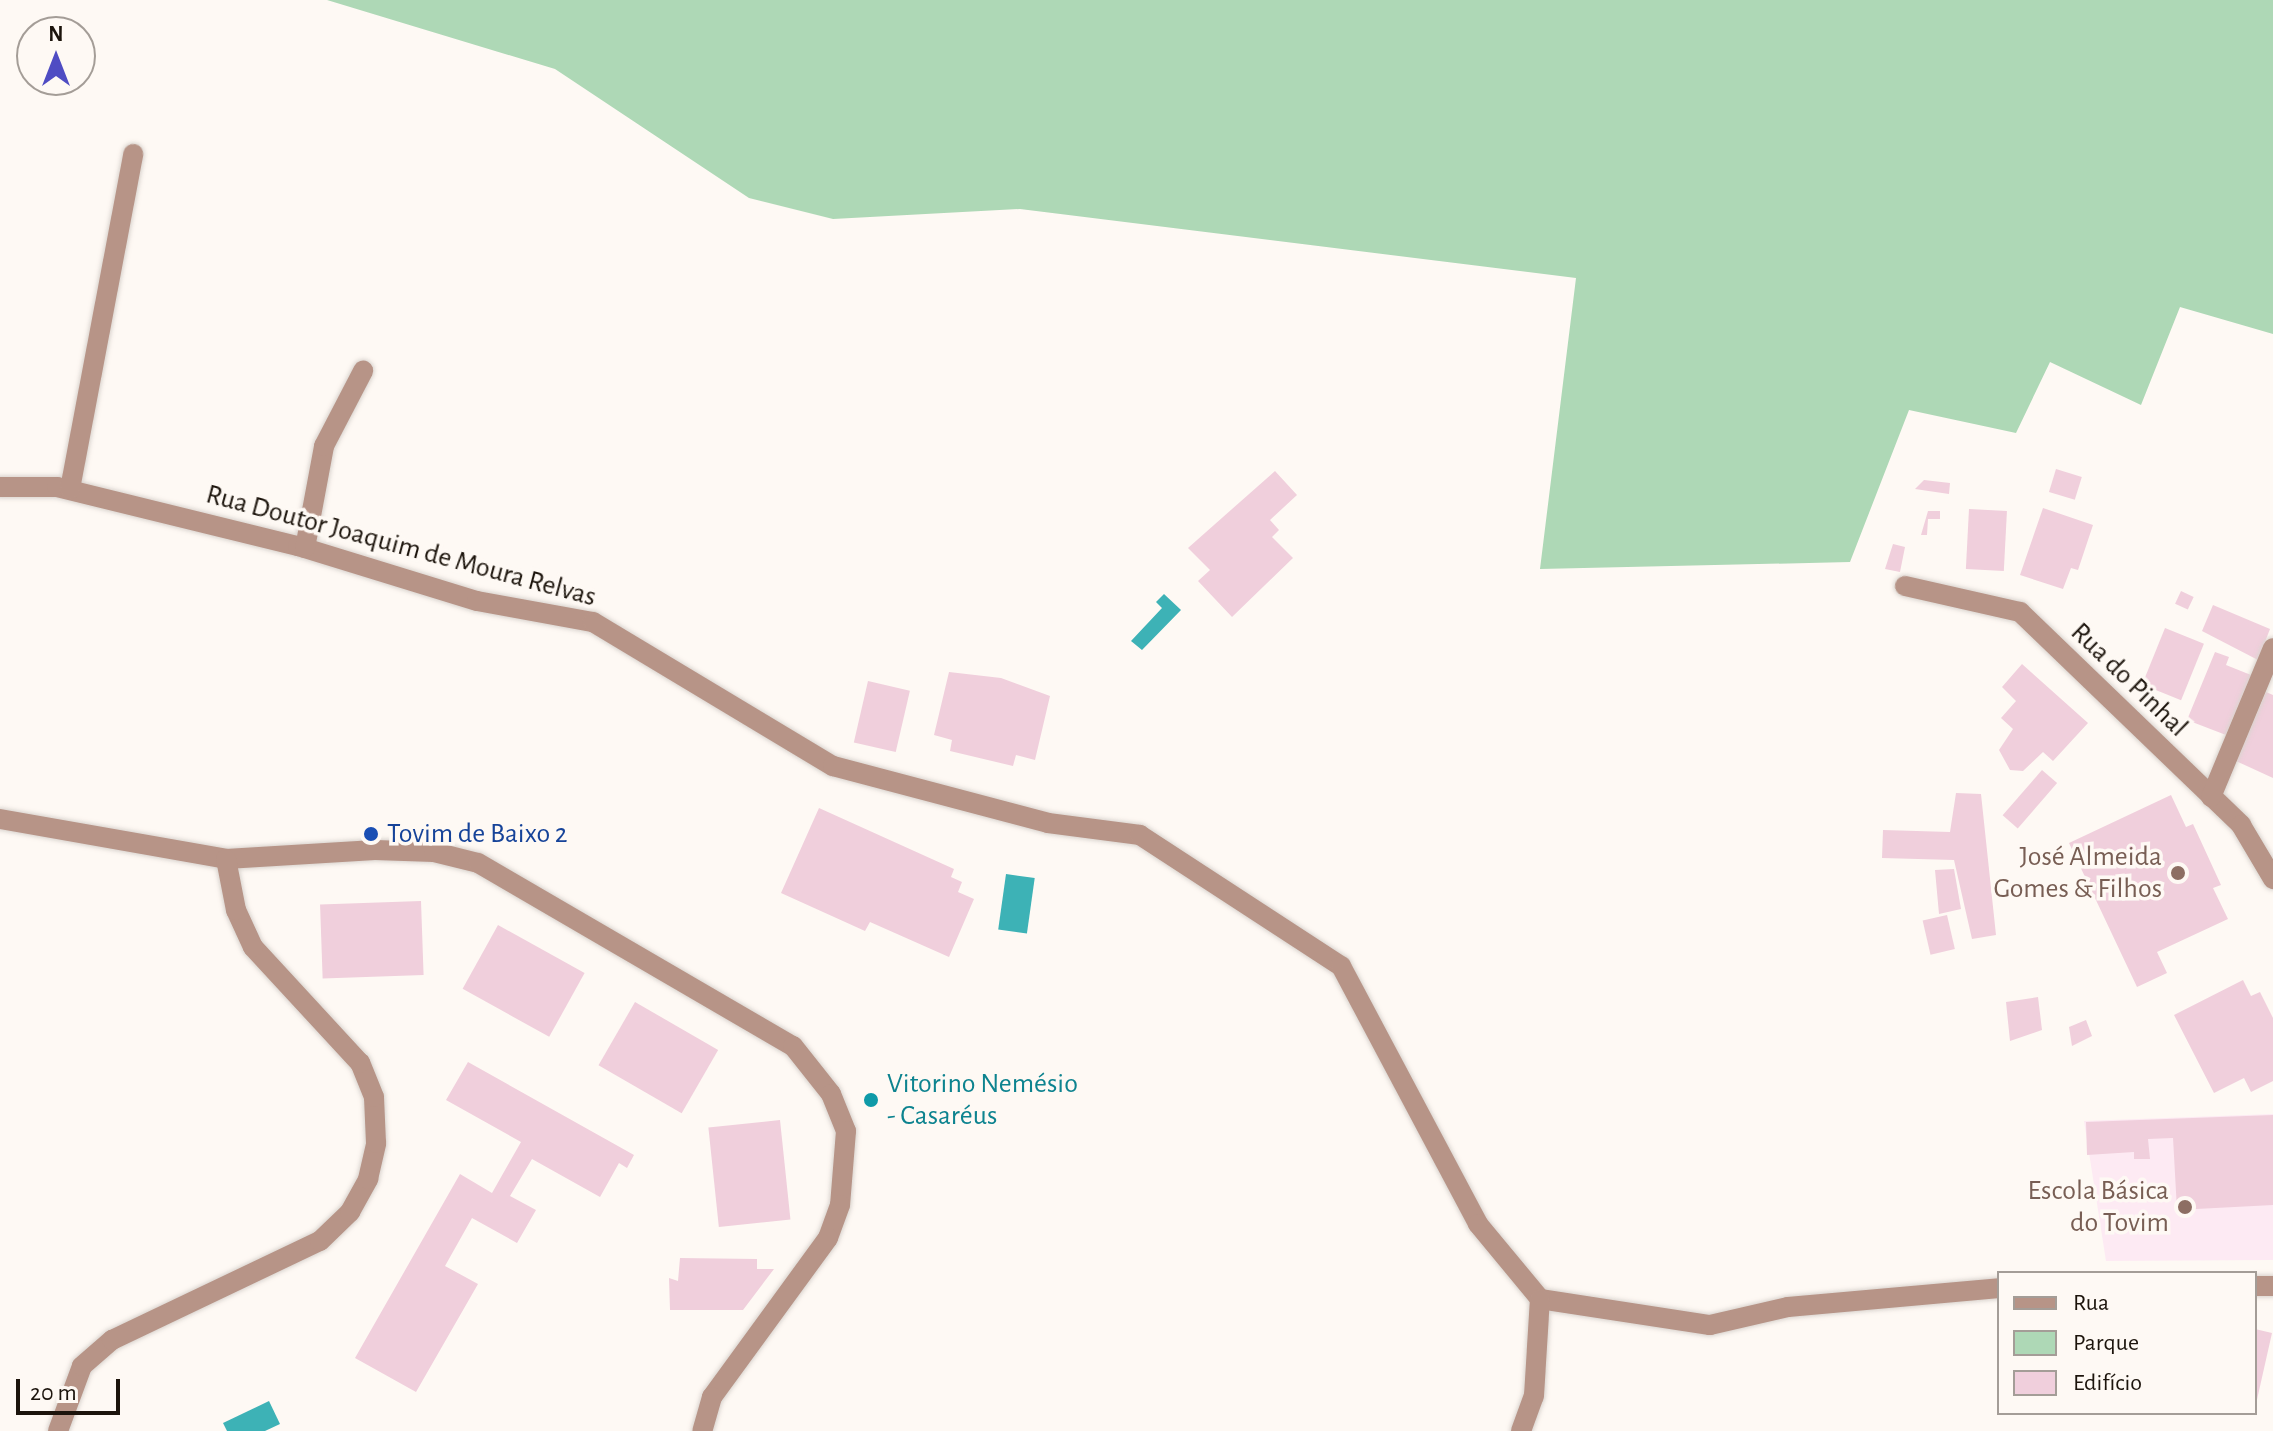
<!DOCTYPE html>
<meta charset="utf-8">
<style>
body{margin:0}
#map{position:relative;width:2273px;height:1431px;overflow:hidden;background:#fef9f4;font-family:"Alegreya Sans",sans-serif}
div>[style]{position:absolute}
.education>*{inset:0;background:#fdeaf3}
.green>*{inset:0;background:#aed8b6}
.water>*{inset:0;background:#3db2b6;transform-origin:0 0}
.building>*{inset:0;background:#f0cfdc;transform-origin:0 0}
.roads{filter:drop-shadow(0 0 2px #dad4cf) drop-shadow(0 0 2px #dad4cf)}
.minor>*{height:20px;margin:-10px;padding:0 10px;transform-origin:10px;border-radius:10px;background:#b79487}
.dots>*{width:22px;height:22px;translate:-50% -50%;box-sizing:border-box;border:4px solid #fef9f4;border-radius:50%}
span{translate:-50% -50%;white-space:nowrap;text-align:center;line-height:1.15;-webkit-text-stroke:7px #fef9f4;paint-order:stroke}
.street-label{font-size:28px;color:#1c140c}
.transit-label{font-size:28px;color:#164399}
.left{translate:0 -50%;text-align:left}
.education-label{font-size:28px;color:#785e54}
.right{translate:-100% -50%;text-align:right}
.culture-label{font-size:28px;color:#0d838f}
.legend{position:absolute;left:1997px;top:1271px;width:260px;height:144px;box-sizing:border-box;background:#fef9f4;border:2px solid #a49d97;margin:0;padding:10px 14px;list-style:none;font-size:24px;color:#1c140c}
.legend li{display:flex;align-items:center;gap:16px;height:40px}
.legend b{width:40px;border:2px solid #a49d97}
.north{position:absolute;left:16px;top:16px;width:80px;height:80px;box-sizing:border-box;background:#fef9f4;border:2px solid #a49d97;border-radius:50%;rotate:0deg;font-size:22px;font-weight:700;line-height:32px;text-align:center;color:#1c140c}
.north::after{content:'';display:block;margin:auto;width:28px;height:36px;background:#4f4cc3;clip-path:polygon(50% 0,100% 100%,50% 72%,0 100%)}
.scale{position:absolute;left:16px;top:1379px;width:104px;height:36px;box-sizing:border-box;border:4px solid #1c140c;border-top:0;padding-left:10px;font-size:24px;line-height:28px;white-space:nowrap;color:#1c140c;-webkit-text-stroke:6px #fef9f4;paint-order:stroke}
</style>
<div id="map">
<div class="education">
<i style="clip-path:polygon(2273px 1114px,2273px 1260px,2106px 1261px,2084px 1121px)"></i>
</div>
<div class="green">
<i style="clip-path:polygon(327px 0,2273px 0,2273px 334px,2180px 307px,2141px 405px,2050px 362px,2016px 433px,1909px 410px,1850px 562px,1540px 569px,1576px 278px,1020px 209px,833px 219px,749px 198px,555px 69px)"></i>
</div>
<div class="water">
<i style="clip-path:polygon(1164px 594px,1181px 610px,1142px 650px,1131px 641px,1162px 608px,1156px 602px)"></i>
<i style="left:1006px;top:874px;width:29px;height:56px;rotate:8deg"></i>
<i style="clip-path:polygon(269px 1401px,280px 1424px,265px 1431px,227px 1431px,223px 1423px)"></i>
</div>
<div class="building">
<i style="left:2056px;top:469px;width:27px;height:24px;rotate:17deg"></i>
<i style="clip-path:polygon(1275px 471px,1297px 495px,1270px 520px,1279px 530px,1272px 537px,1293px 558px,1232px 617px,1198px 581px,1210px 570px,1188px 548px)"></i>
<i style="clip-path:polygon(1924px 480px,1950px 483px,1949px 494px,1915px 489px)"></i>
<i style="clip-path:polygon(2043px 508px,2093px 525px,2078px 570px,2071px 568px,2063px 589px,2020px 575px)"></i>
<i style="left:1969px;top:509px;width:38px;height:60px;rotate:3deg"></i>
<i style="clip-path:polygon(1928px 511px,1940px 511px,1940px 519px,1928px 519px,1927px 535px,1921px 535px)"></i>
<i style="clip-path:polygon(1893px 544px,1905px 547px,1900px 572px,1885px 569px)"></i>
<i style="left:2181px;top:591px;width:14px;height:14px;rotate:25deg"></i>
<i style="clip-path:polygon(2213px 605px,2270px 629px,2258px 660px,2202px 631px)"></i>
<i style="left:2165px;top:628px;width:42px;height:61px;rotate:22deg"></i>
<i style="clip-path:polygon(2215px 652px,2229px 657px,2226px 665px,2251px 675px,2226px 735px,2187px 720px)"></i>
<i style="clip-path:polygon(2022px 664px,2088px 723px,2053px 761px,2043px 752px,2023px 771px,2010px 770px,1999px 750px,2013px 729px,2001px 718px,2016px 701px,2002px 687px)"></i>
<i style="clip-path:polygon(949px 672px,1001px 678px,1050px 696px,1035px 760px,1016px 755px,1013px 766px,950px 751px,952px 740px,934px 735px)"></i>
<i style="left:868px;top:681px;width:43px;height:63px;rotate:13deg"></i>
<i style="clip-path:polygon(2266px 692px,2273px 695px,2273px 778px,2236px 761px)"></i>
<i style="left:2042px;top:770px;width:20px;height:60px;rotate:41deg"></i>
<i style="clip-path:polygon(1956px 793px,1981px 794px,1996px 935px,1972px 939px,1954px 860px,1882px 858px,1883px 830px,1950px 832px)"></i>
<i style="clip-path:polygon(2171px 795px,2186px 827px,2193px 824px,2221px 885px,2213px 888px,2228px 919px,2157px 952px,2167px 973px,2137px 987px,2069px 843px)"></i>
<i style="clip-path:polygon(819px 808px,954px 869px,951px 877px,962px 882px,958px 892px,974px 899px,949px 957px,870px 922px,865px 931px,781px 893px)"></i>
<i style="clip-path:polygon(1954px 869px,1961px 909px,1939px 914px,1935px 870px)"></i>
<i style="left:421px;top:901px;width:74px;height:101px;rotate:88deg"></i>
<i style="left:1947px;top:915px;width:35px;height:25px;rotate:77deg"></i>
<i style="left:498px;top:925px;width:99px;height:73px;rotate:29deg"></i>
<i style="clip-path:polygon(2243px 980px,2251px 996px,2260px 992px,2273px 1018px,2273px 1081px,2251px 1092px,2244px 1078px,2214px 1093px,2174px 1015px)"></i>
<i style="clip-path:polygon(2038px 997px,2042px 1030px,2010px 1041px,2006px 1002px)"></i>
<i style="left:635px;top:1002px;width:96px;height:73px;rotate:30deg"></i>
<i style="clip-path:polygon(2086px 1020px,2092px 1036px,2072px 1046px,2069px 1027px)"></i>
<i style="clip-path:polygon(468px 1062px,634px 1155px,627px 1168px,619px 1163px,600px 1197px,532px 1159px,510px 1196px,536px 1210px,517px 1243px,472px 1218px,445px 1266px,478px 1284px,416px 1392px,355px 1358px,460px 1174px,492px 1193px,521px 1142px,446px 1100px)"></i>
<i style="clip-path:polygon(2273px 1115px,2273px 1205px,2177px 1210px,2173px 1138px,2148px 1139px,2150px 1159px,2134px 1159px,2134px 1152px,2087px 1155px,2086px 1122px)"></i>
<i style="left:780px;top:1120px;width:100px;height:72px;rotate:84deg"></i>
<i style="clip-path:polygon(680px 1258px,757px 1259px,757px 1269px,774px 1269px,743px 1310px,670px 1310px,669px 1278px,678px 1281px)"></i>
<i style="clip-path:polygon(2255px 1329px,2272px 1333px,2256px 1404px,2255px 1404px)"></i>
</div>
<div class="roads">
<div class="minor">
<i style="left:0;top:487px;width:57px"></i>
<i style="left:57px;top:487px;width:248px;rotate:13.8deg"></i>
<i style="left:298px;top:546px;width:187px;rotate:17.1deg"></i>
<i style="left:477px;top:601px;width:118px;rotate:10.3deg"></i>
<i style="left:593px;top:622px;width:280px;rotate:31deg"></i>
<i style="left:833px;top:766px;width:222px;rotate:14.8deg"></i>
<i style="left:1048px;top:823px;width:93px;rotate:7.4deg"></i>
<i style="left:1140px;top:835px;width:240px;rotate:33.1deg"></i>
<i style="left:1341px;top:966px;width:292px;rotate:62deg"></i>
<i style="left:1478px;top:1224px;width:97px;rotate:50.4deg"></i>
<i style="left:1540px;top:1299px;width:172px;rotate:8.7deg"></i>
<i style="left:1710px;top:1325px;width:80px;rotate:-13deg"></i>
<i style="left:1788px;top:1307px;width:212px;rotate:-5.1deg"></i>
<i style="left:70px;top:489px;width:341px;rotate:-79.3deg"></i>
<i style="left:305px;top:548px;width:104px;rotate:-79.4deg"></i>
<i style="left:324px;top:446px;width:85px;rotate:-62.5deg"></i>
<i style="left:1905px;top:586px;width:118px;rotate:12.7deg"></i>
<i style="left:2020px;top:612px;width:307px;rotate:43.9deg"></i>
<i style="left:2241px;top:825px;width:63px;rotate:59.3deg"></i>
<i style="left:2211px;top:797px;width:161px;rotate:-67.4deg"></i>
<i style="left:0;top:819px;width:230px;rotate:10deg"></i>
<i style="left:226px;top:859px;width:149px;rotate:-3.5deg"></i>
<i style="left:375px;top:850px;width:59px;rotate:1.9deg"></i>
<i style="left:434px;top:852px;width:45px;rotate:14deg"></i>
<i style="left:478px;top:863px;width:364px;rotate:30.2deg"></i>
<i style="left:793px;top:1046px;width:61px;rotate:51.6deg"></i>
<i style="left:831px;top:1094px;width:40px;rotate:68deg"></i>
<i style="left:846px;top:1131px;width:74px;rotate:94.6deg"></i>
<i style="left:840px;top:1205px;width:35px;rotate:110deg"></i>
<i style="left:828px;top:1238px;width:197px;rotate:126.1deg"></i>
<i style="left:712px;top:1397px;width:35px;rotate:106deg"></i>
<i style="left:2255px;top:1286px;width:18px"></i>
<i style="left:58px;top:1431px;width:69px;rotate:-69.7deg"></i>
<i style="left:82px;top:1366px;width:40px;rotate:-41deg"></i>
<i style="left:112px;top:1340px;width:230px;rotate:-25.5deg"></i>
<i style="left:320px;top:1241px;width:42px;rotate:-44deg"></i>
<i style="left:350px;top:1212px;width:38px;rotate:-61deg"></i>
<i style="left:368px;top:1179px;width:37px;rotate:-77deg"></i>
<i style="left:376px;top:1143px;width:46px;rotate:-92.5deg"></i>
<i style="left:374px;top:1097px;width:37px;rotate:-112deg"></i>
<i style="left:360px;top:1063px;width:158px;rotate:-132.7deg"></i>
<i style="left:253px;top:947px;width:41px;rotate:-114.7deg"></i>
<i style="left:236px;top:910px;width:52px;rotate:-101.1deg"></i>
<i style="left:1521px;top:1431px;width:37px;rotate:-70deg"></i>
<i style="left:1534px;top:1396px;width:97px;rotate:-86.5deg"></i>
</div>
</div>
<div class="dots">
<i style="left:371px;top:834px;background:#1a4fb4"></i>
<i style="left:2178px;top:873px;background:#8d6e63"></i>
<i style="left:871px;top:1100px;background:#0f9aa8"></i>
<i style="left:2185px;top:1207px;background:#8d6e63"></i>
</div>
<div class="street-label">
<span style="left:401px;top:546px;rotate:15deg">Rua Doutor Joaquim de Moura Relvas</span>
<span style="left:2129px;top:680px;rotate:44deg">Rua do Pinhal</span>
</div>
<div class="transit-label">
<span class="left" style="left:387px;top:834px">Tovim de Baixo 2</span>
</div>
<div class="education-label">
<span class="right" style="left:2162px;top:873px">José Almeida<br>Gomes &amp; Filhos</span>
<span class="right" style="left:2169px;top:1207px">Escola Básica<br>do Tovim</span>
</div>
<div class="culture-label">
<span class="left" style="left:887px;top:1100px">Vitorino Nemésio<br>- Casaréus</span>
</div>
<ul class="legend">
<li><b style="height:10px;background:#b79487"></b>Rua</li>
<li><b style="height:22px;background:#aed8b6"></b>Parque</li>
<li><b style="height:22px;background:#f0cfdc"></b>Edifício</li>
</ul>
<div class="north">N</div>
<div class="scale">20 m</div>
</div>
